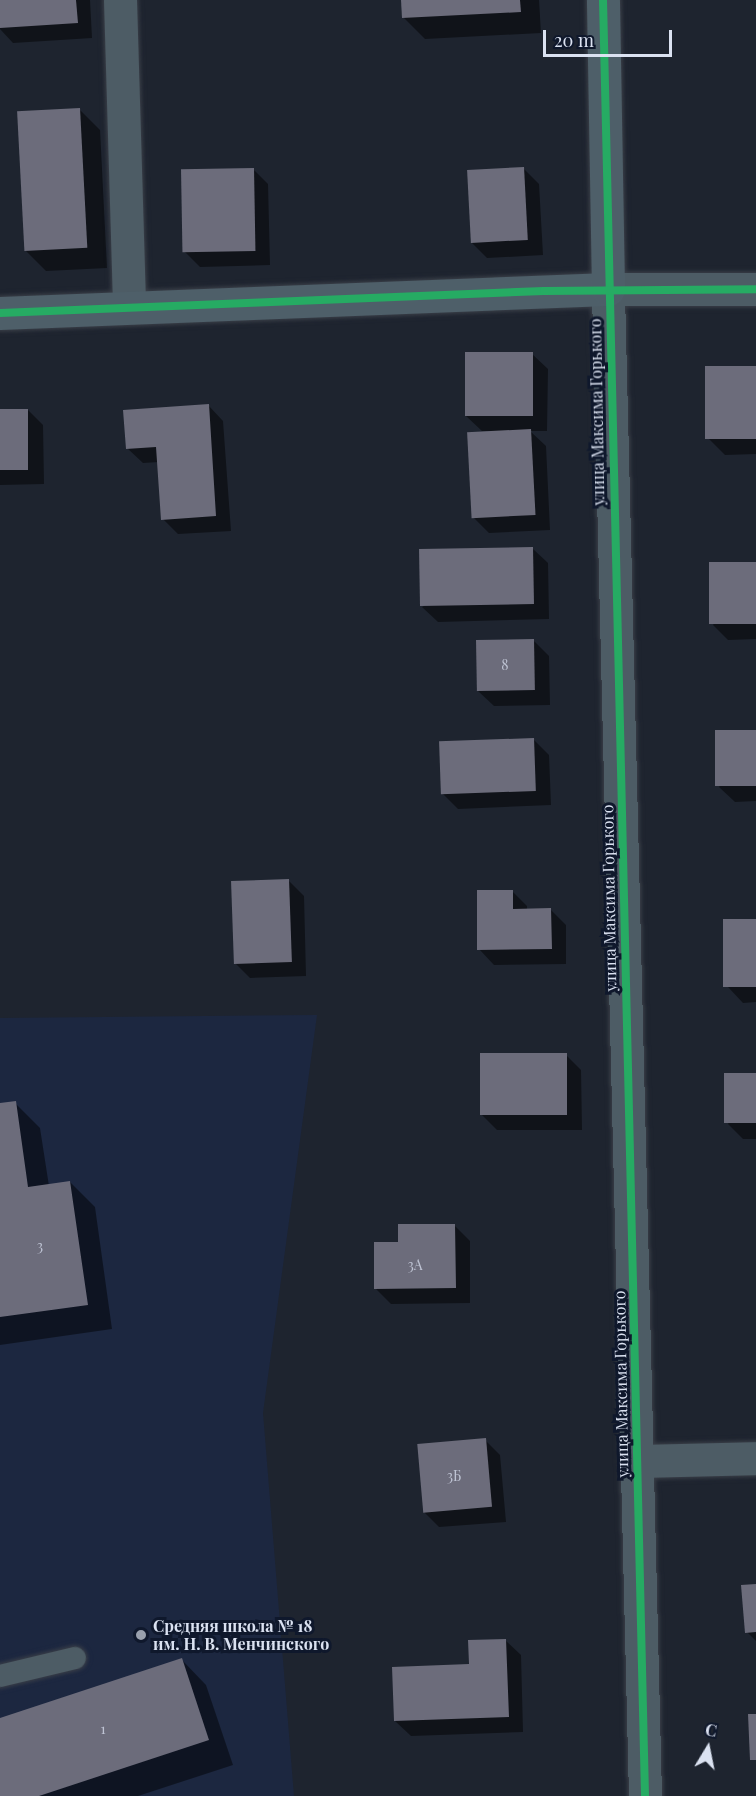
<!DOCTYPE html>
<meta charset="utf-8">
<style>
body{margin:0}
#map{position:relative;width:756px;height:1796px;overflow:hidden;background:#1e242f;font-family:"Playfair Display",serif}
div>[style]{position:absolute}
.built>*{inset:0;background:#1c2740}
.shadow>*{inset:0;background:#0007}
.building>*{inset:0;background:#6c6c7b;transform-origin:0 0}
.roads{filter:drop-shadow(0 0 2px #3a3f48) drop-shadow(0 0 2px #3a3f48)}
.lane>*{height:22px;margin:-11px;padding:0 11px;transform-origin:11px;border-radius:11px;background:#4d5c65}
.street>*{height:33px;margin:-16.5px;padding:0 16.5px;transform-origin:16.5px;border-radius:16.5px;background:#4d5c65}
.secondary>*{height:33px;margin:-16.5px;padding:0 16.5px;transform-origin:16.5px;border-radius:16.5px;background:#4e5f69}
.cycleway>*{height:8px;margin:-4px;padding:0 4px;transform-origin:4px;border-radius:4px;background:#26ab63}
.dots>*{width:16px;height:16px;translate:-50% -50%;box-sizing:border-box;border:3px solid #0f182c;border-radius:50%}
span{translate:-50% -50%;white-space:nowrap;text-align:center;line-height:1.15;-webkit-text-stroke:6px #0f182c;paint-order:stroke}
.number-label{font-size:14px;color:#bfc4d4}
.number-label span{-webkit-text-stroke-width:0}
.street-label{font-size:16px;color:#dbe2f1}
.poi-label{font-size:16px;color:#dbe2f1;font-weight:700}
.left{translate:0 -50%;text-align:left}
.north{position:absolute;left:678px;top:1718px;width:60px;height:60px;-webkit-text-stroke:4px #0f182c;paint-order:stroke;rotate:10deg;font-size:16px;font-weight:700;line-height:24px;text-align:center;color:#dbe2f1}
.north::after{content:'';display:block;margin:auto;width:21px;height:27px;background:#dbe2f1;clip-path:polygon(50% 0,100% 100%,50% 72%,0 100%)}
.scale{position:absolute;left:543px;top:30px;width:129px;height:27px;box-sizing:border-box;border:3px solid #dbe2f1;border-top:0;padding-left:8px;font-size:18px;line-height:21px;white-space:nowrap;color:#dbe2f1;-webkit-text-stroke:4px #0f182c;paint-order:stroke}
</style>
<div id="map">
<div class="built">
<i style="clip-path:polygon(317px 1015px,263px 1413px,294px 1796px,0 1796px,0 1018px)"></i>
</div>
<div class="shadow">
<i style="clip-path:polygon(0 0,90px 0,92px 38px,13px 43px,0 29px)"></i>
<i style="clip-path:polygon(403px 0,539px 0,541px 33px,425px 39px,404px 18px)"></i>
<i style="clip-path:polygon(79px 109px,100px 130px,107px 268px,46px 271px,25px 250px)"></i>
<i style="clip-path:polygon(253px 169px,268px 184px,270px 265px,200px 267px,185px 252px)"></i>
<i style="clip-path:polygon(524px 169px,539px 184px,543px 255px,487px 258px,472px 243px)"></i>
<i style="clip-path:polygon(532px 354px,548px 369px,547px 431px,530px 431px,546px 446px,550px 530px,489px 533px,474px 518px,492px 431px,482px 431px,466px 416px)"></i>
<i style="clip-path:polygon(756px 368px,756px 454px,725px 455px,709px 439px)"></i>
<i style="clip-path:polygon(208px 405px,223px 421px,231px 531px,178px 534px,163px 519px,159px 462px,143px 463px,127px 448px)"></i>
<i style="clip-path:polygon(28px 410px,43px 425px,44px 484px,0 485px,0 411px)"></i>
<i style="clip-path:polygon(532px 548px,548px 563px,549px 619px,438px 622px,422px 607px)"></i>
<i style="clip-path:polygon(756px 563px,756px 639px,728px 640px,713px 625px)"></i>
<i style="clip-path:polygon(533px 640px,549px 656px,550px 705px,494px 706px,478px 691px)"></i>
<i style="clip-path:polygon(756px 731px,756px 801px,735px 802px,719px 787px)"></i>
<i style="clip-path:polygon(534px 740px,549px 755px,551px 805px,458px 809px,443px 794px)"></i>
<i style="clip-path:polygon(289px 881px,304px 896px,306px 976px,250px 978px,235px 963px)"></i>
<i style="clip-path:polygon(512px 891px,527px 906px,527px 910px,551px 910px,566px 925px,566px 964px,494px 965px,479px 949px)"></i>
<i style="clip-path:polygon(756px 920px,756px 1002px,743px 1003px,728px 987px)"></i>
<i style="clip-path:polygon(566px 1055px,581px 1070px,582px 1130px,497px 1130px,482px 1115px)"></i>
<i style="clip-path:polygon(756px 1075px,756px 1139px,743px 1139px,728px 1124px)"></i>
<i style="clip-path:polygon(15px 1103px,40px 1128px,49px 1186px,70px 1182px,95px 1207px,112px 1329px,0 1345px,0 1105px)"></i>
<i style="clip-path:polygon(454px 1225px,470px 1241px,470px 1303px,391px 1304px,376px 1289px,400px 1244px)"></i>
<i style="clip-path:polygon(485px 1440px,500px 1455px,506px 1522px,439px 1527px,424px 1512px)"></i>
<i style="clip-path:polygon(756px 1585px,756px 1641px,747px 1632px)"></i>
<i style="clip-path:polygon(505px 1640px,521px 1655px,523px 1732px,411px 1736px,395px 1721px)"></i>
<i style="clip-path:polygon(182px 1660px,206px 1685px,233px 1765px,138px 1796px,0 1796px,0 1720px)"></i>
</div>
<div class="building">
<i style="clip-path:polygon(0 0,76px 0,78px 23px,0 28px)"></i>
<i style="clip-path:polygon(401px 0,520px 0,521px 12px,402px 18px)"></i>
<i style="left:80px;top:108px;width:140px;height:63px;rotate:87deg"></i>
<i style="left:524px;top:167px;width:73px;height:57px;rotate:87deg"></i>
<i style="left:254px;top:168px;width:83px;height:73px;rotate:89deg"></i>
<i style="left:465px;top:352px;width:68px;height:64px"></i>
<i style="left:756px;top:366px;width:73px;height:51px;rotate:90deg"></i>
<i style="clip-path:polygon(209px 404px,216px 516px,161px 520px,156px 447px,126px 449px,123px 410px)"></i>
<i style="left:0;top:409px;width:28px;height:61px"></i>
<i style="left:531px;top:429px;width:86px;height:64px;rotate:87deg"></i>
<i style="left:533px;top:547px;width:57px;height:114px;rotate:89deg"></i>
<i style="left:756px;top:562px;width:62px;height:47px;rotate:90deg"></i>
<i style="left:534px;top:639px;width:51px;height:58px;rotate:89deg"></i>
<i style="left:756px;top:730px;width:56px;height:41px;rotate:90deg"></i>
<i style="left:534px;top:738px;width:53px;height:95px;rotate:88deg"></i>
<i style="left:289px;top:879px;width:83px;height:58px;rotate:88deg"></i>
<i style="clip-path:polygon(477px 890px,513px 890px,513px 909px,551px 908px,552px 949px,477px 950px)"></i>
<i style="left:756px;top:919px;width:68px;height:33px;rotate:90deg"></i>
<i style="left:567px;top:1053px;width:62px;height:87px;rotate:90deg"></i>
<i style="left:756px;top:1073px;width:50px;height:32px;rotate:90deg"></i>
<i style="clip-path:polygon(16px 1101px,28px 1187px,70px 1181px,88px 1305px,0 1317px,0 1103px)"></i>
<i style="clip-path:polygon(398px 1224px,455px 1224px,456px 1288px,374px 1289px,374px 1242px,398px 1242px)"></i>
<i style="left:486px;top:1438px;width:69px;height:69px;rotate:85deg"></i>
<i style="clip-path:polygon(756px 1584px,756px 1632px,745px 1633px,741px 1585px)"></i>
<i style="clip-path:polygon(506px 1639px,509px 1717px,394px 1721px,392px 1667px,469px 1664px,468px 1640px)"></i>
<i style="clip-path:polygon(182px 1658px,209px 1740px,39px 1796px,0 1796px,0 1718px)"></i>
<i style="clip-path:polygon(748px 1714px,756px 1714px,756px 1760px,750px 1760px)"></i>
</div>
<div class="roads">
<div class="lane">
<i style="left:0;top:1676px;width:77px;rotate:-13.5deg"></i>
</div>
<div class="street">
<i style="left:120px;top:0;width:307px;rotate:88.3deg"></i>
<i style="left:636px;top:1461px;width:120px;rotate:-1.4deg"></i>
<i style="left:645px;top:1796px;width:1507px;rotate:-91.41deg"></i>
<i style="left:608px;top:289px;width:148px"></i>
</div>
<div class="secondary">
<i style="left:0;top:313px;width:608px;rotate:-2.26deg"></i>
<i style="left:608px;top:289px;width:289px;rotate:-91deg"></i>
</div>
</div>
<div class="cycleway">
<i style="left:603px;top:0;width:1796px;rotate:88.66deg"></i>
<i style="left:0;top:313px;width:544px;rotate:-2.32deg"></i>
<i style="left:544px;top:291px;width:212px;rotate:-0.5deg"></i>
</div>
<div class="dots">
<i style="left:141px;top:1635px;background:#99a0ad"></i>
</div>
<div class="number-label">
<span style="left:505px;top:665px">8</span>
<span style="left:40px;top:1246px">3</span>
<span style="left:415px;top:1265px">3А</span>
<span style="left:454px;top:1476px">3Б</span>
<span style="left:103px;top:1729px">1</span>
</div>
<div class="street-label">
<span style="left:597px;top:412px;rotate:-91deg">улица Максима Горького</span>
<span style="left:609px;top:898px;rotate:-91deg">улица Максима Горького</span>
<span style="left:621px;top:1384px;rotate:-91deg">улица Максима Горького</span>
</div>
<div class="poi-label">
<span class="left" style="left:153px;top:1635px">Средняя школа № 18<br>им. Н. В. Менчинского</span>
</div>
<div class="north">С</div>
<div class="scale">20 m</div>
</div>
